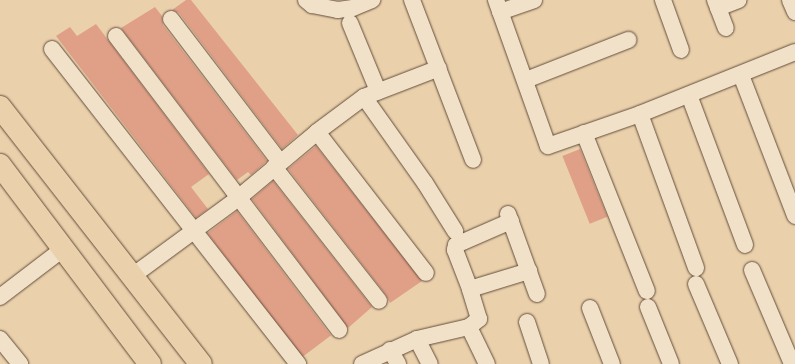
<!DOCTYPE html>
<style>
body{margin:0}
#map{position:relative;width:795px;height:364px;overflow:hidden;background:#ead1ac;font-family:"IM FELL DW Pica",serif}
div>[style]{position:absolute}
.building>*{inset:0;background:#e09f87;transform-origin:0 0}
.roads{filter:drop-shadow(0 0 1px #644c39) drop-shadow(0 0 1px #644c39)}
.street>*{height:16px;margin:-8px;padding:0 8px;transform-origin:8px;border-radius:8px;background:#f1e1c9}
.primary>*{height:22px;margin:-11px;padding:0 11px;transform-origin:11px;border-radius:11px;background:#ead1ac}
span{translate:-50% -50%;white-space:nowrap;text-align:center;line-height:1.15;-webkit-text-stroke:3px #f1e1c9;paint-order:stroke}
</style>
<div id="map">
<div class="building">
<i style="clip-path:polygon(186px 0,191px 0,298px 135px,282px 149px,179px 13px,172px 10px)"></i>
<i style="clip-path:polygon(155px 7px,162px 16px,163px 25px,267px 161px,251px 175px,248px 172px,237px 180px,121px 28px)"></i>
<i style="clip-path:polygon(96px 24px,209px 174px,191px 187px,208px 209px,196px 218px,56px 36px,70px 27px,77px 36px)"></i>
<i style="clip-path:polygon(316px 146px,422px 281px,390px 303px,386px 295px,288px 169px)"></i>
<i style="left:580px;top:149px;width:73px;height:19px;rotate:68deg"></i>
<i style="clip-path:polygon(273px 181px,372px 307px,348px 328px,252px 199px)"></i>
<i style="left:237px;top:211px;width:156px;height:37px;rotate:53deg"></i>
</div>
<div class="roads">
<div class="street">
<i style="left:306px;top:0;width:8px;rotate:40deg"></i>
<i style="left:312px;top:5px;width:26px;rotate:11deg"></i>
<i style="left:338px;top:10px;width:15px;rotate:-8deg"></i>
<i style="left:353px;top:8px;width:21px;rotate:-23deg"></i>
<i style="left:412px;top:0;width:171px;rotate:69.1deg"></i>
<i style="left:496px;top:0;width:155px;rotate:70.4deg"></i>
<i style="left:548px;top:146px;width:97px;rotate:-19.2deg"></i>
<i style="left:640px;top:114px;width:167px;rotate:-21.8deg"></i>
<i style="left:663px;top:0;width:53px;rotate:70.2deg"></i>
<i style="left:715px;top:0;width:30px;rotate:69deg"></i>
<i style="left:790px;top:0;width:13px;rotate:67deg"></i>
<i style="left:718px;top:8px;width:22px;rotate:-21deg"></i>
<i style="left:500px;top:12px;width:36px;rotate:-19deg"></i>
<i style="left:171px;top:19px;width:180px;rotate:52.7deg"></i>
<i style="left:350px;top:23px;width:74px;rotate:67.6deg"></i>
<i style="left:116px;top:36px;width:369px;rotate:52.8deg"></i>
<i style="left:52px;top:49px;width:400px;rotate:52deg"></i>
<i style="left:741px;top:75px;width:151px;rotate:69deg"></i>
<i style="left:526px;top:80px;width:110px;rotate:-21.4deg"></i>
<i style="left:689px;top:95px;width:160px;rotate:69.5deg"></i>
<i style="left:364px;top:97px;width:105px;rotate:54.7deg"></i>
<i style="left:425px;top:183px;width:57px;rotate:58deg"></i>
<i style="left:640px;top:114px;width:164px;rotate:70deg"></i>
<i style="left:317px;top:132px;width:178px;rotate:52.3deg"></i>
<i style="left:584px;top:133px;width:170px;rotate:68.3deg"></i>
<i style="left:274px;top:167px;width:170px;rotate:51.9deg"></i>
<i style="left:508px;top:214px;width:85px;rotate:70.1deg"></i>
<i style="left:752px;top:270px;width:102px;rotate:66.9deg"></i>
<i style="left:131px;top:277px;width:132px;rotate:-36.3deg"></i>
<i style="left:237px;top:199px;width:104px;rotate:-39.9deg"></i>
<i style="left:317px;top:132px;width:59px;rotate:-36.7deg"></i>
<i style="left:364px;top:97px;width:80px;rotate:-21.1deg"></i>
<i style="left:696px;top:284px;width:87px;rotate:67deg"></i>
<i style="left:470px;top:289px;width:42px;rotate:-111deg"></i>
<i style="left:455px;top:250px;width:5px;rotate:-79deg"></i>
<i style="left:456px;top:245px;width:60px;rotate:-23.6deg"></i>
<i style="left:0;top:297px;width:81px;rotate:-37.4deg"></i>
<i style="left:648px;top:307px;width:61px;rotate:68deg"></i>
<i style="left:590px;top:308px;width:60px;rotate:68.6deg"></i>
<i style="left:527px;top:322px;width:44px;rotate:71.6deg"></i>
<i style="left:469px;top:327px;width:41px;rotate:64.1deg"></i>
<i style="left:0;top:339px;width:32px;rotate:51deg"></i>
<i style="left:417px;top:339px;width:28px;rotate:63deg"></i>
<i style="left:390px;top:350px;width:16px;rotate:60deg"></i>
<i style="left:362px;top:364px;width:60px;rotate:-24.4deg"></i>
<i style="left:417px;top:339px;width:53px;rotate:-13deg"></i>
<i style="left:469px;top:327px;width:13px;rotate:-39deg"></i>
<i style="left:479px;top:319px;width:31px;rotate:-107deg"></i>
<i style="left:470px;top:289px;width:62px;rotate:-17deg"></i>
</div>
<div class="primary">
<i style="left:0;top:107px;width:326px;rotate:52deg"></i>
<i style="left:0;top:165px;width:249px;rotate:53deg"></i>
</div>
</div>
</div>
